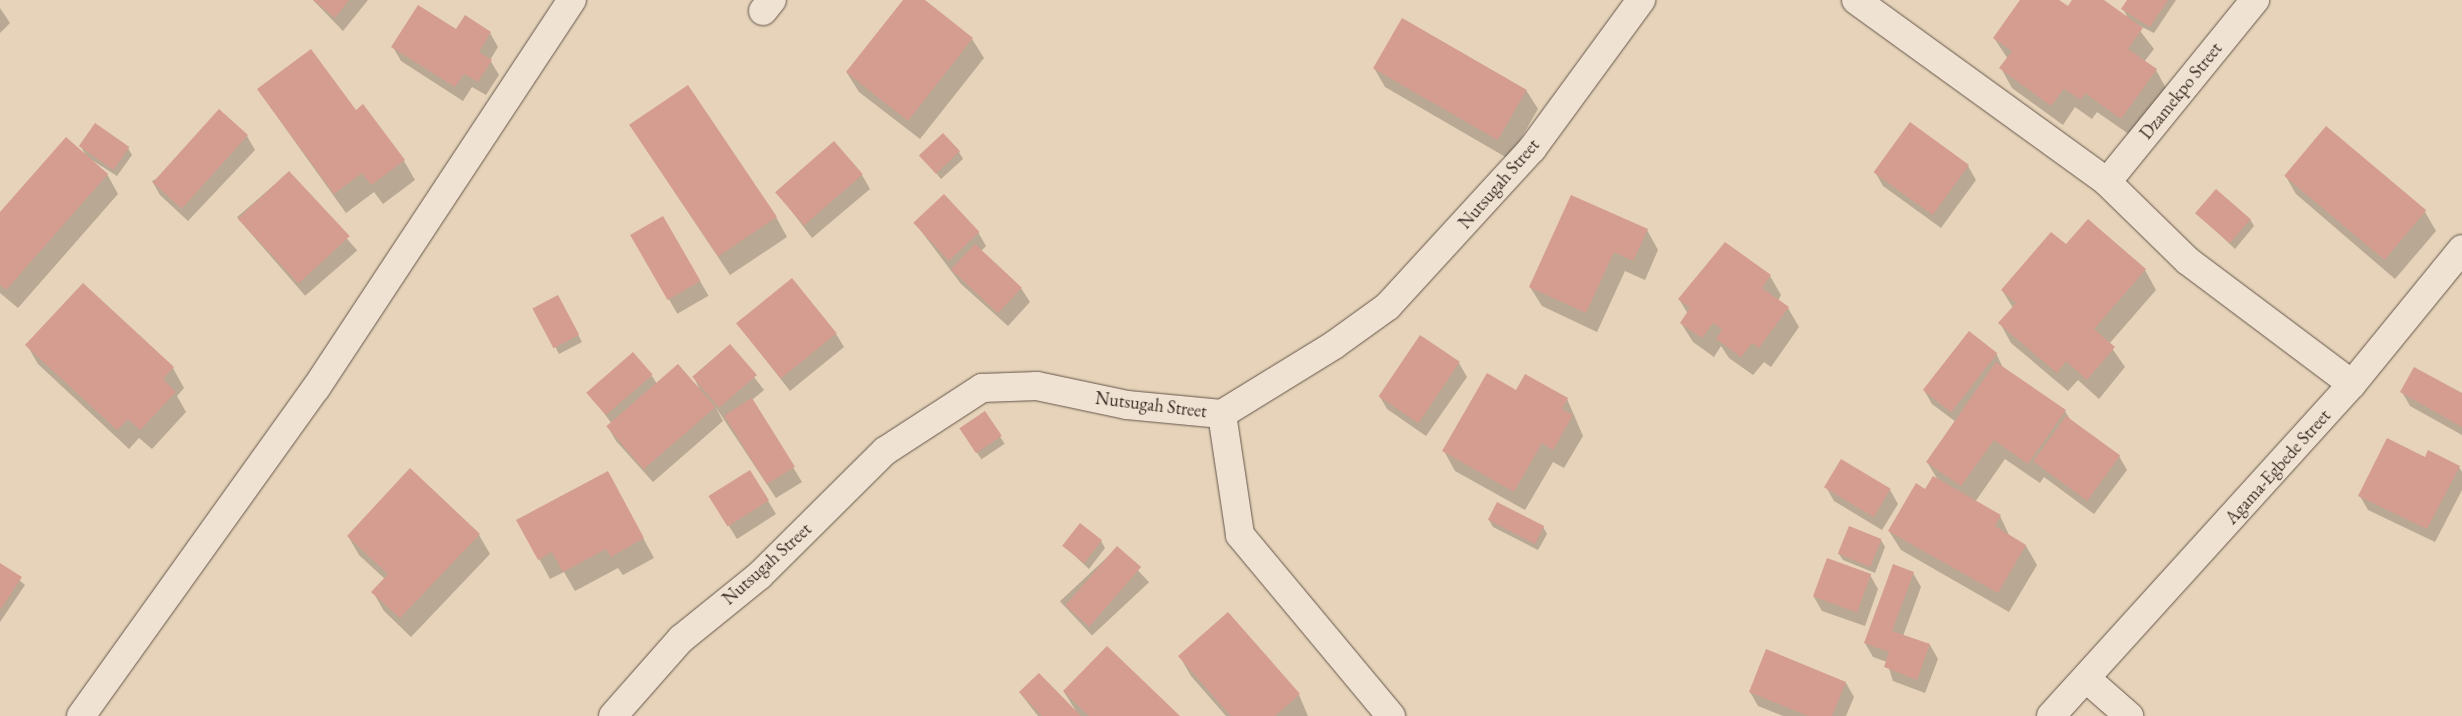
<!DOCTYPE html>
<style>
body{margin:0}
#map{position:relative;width:2462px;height:716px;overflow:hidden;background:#e6d3b9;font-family:"EB Garamond",serif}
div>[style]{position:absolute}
.shadow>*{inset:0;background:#0003;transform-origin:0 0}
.building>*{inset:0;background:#d59d90;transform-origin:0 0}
.roads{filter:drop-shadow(0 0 1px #64564a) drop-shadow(0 0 1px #64564a)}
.street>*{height:28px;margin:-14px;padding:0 14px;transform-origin:14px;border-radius:14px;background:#efe2d2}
span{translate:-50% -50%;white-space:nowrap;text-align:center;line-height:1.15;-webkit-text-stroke:4px #efe2d2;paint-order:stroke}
.street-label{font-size:18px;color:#392d25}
</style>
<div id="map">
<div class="shadow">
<i style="clip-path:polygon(313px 0,368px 0,343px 31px)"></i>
<i style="clip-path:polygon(905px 0,923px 0,972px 39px,984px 58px,920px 139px,859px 92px,847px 73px)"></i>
<i style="clip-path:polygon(2021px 0,2057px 0,2068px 8px,2074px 0,2101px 0,2129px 20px,2123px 9px,2129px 0,2176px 0,2154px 33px,2134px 23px,2154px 49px,2144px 62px,2156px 70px,2167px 90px,2133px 137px,2097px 112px,2092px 119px,2075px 107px,2063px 125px,2012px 88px,2001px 68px,2008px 59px,1994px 38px)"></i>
<i style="clip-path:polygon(0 8px,10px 23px,0 33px)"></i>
<i style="clip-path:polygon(1403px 19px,1526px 90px,1538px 109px,1509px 159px,1385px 87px,1374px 68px)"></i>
<i style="clip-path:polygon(456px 31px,490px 33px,498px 47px,490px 60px,499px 75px,486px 95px,472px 87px,463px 101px,401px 61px,393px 47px)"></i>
<i style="clip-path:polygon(258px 90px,356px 112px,404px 161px,415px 180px,383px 204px,374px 192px,346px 213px)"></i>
<i style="clip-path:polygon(630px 125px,776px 217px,787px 237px,730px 275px)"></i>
<i style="clip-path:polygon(247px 136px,255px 150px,188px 221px,160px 195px,152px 181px)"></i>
<i style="clip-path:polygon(80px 145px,128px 148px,132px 155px,117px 176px,87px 157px,107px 174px,118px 194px,18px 308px,0 293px,0 213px,85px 154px)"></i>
<i style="clip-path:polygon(959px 152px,963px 159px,941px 179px,921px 155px)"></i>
<i style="clip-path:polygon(1968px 166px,1976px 180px,1941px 228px,1883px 186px,1875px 172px)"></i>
<i style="left:289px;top:172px;width:104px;height:69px;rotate:49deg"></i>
<i style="clip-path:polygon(862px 175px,870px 189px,812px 238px,777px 192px)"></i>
<i style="clip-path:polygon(2285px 175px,2425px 212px,2436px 231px,2395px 279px,2296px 194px)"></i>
<i style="clip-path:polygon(2197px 213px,2250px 219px,2254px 226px,2235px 249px)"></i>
<i style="left:663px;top:217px;width:91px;height:36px;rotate:60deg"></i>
<i style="clip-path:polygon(915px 223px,978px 232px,986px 246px,981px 251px,1021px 288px,1030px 302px,1008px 326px,961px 284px)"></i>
<i style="clip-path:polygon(1647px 230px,1658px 250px,1645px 280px,1625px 271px,1597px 332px,1542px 306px,1530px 287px)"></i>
<i style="clip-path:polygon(2066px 246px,2145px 270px,2156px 290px,2109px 344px,2125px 367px,2099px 399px,2078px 380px,2068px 391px,2011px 343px,2000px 323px,2013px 308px,2002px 290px)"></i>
<i style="clip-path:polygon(1770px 276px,1781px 295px,1778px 301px,1788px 308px,1799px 327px,1771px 367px,1764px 362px,1753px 375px,1729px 358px,1721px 346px,1714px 357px,1693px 342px,1681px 323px,1688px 314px,1679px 299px)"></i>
<i style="clip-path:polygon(83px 285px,173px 368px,184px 388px,177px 396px,186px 412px,152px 449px,139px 438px,129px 449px,38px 364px,27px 345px)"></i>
<i style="clip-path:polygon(562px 304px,582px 342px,559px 354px,535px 309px)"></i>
<i style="clip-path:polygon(738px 324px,836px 334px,844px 347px,790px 391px)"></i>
<i style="clip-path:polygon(730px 346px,764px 390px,752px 400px,802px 482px,776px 498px,715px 406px,723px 421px,653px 482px,616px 441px,608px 427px,612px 424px,590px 394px,652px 376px,657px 384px,700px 391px,694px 377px)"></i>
<i style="clip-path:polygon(1996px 353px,2003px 368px,2065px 411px,2071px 421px,2119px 456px,2127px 470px,2094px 514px,2044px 477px,2040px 483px,2005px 459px,1975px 502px,2000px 516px,2010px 537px,2026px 546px,2037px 565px,2009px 612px,1901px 550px,1889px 531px,1938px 480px,1927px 462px,1956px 422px,1932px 404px,1924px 390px)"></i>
<i style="clip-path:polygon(1459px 363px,1467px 377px,1426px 436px,1387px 409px,1379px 395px)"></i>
<i style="clip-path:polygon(1517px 391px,1567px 399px,1583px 436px,1564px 468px,1553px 462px,1525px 510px,1455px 471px,1444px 451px)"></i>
<i style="clip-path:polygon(2402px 392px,2462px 395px,2462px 435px,2410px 406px)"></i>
<i style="left:984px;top:413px;width:37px;height:28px;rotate:56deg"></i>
<i style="clip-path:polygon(2426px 458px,2459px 467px,2462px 472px,2462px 490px,2435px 542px,2368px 510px,2360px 496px)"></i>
<i style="clip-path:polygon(1826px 487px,1890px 490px,1898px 504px,1882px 530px,1834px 501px)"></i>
<i style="clip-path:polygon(618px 492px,654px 558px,623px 575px,618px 568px,575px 591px,564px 572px,550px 579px,518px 520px)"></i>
<i style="clip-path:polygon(768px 501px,776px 514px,737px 539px,719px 510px)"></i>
<i style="clip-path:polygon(1489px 520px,1543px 527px,1547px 534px,1538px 550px,1493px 527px)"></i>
<i style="clip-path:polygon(479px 535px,490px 554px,411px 637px,384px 611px,373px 592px,385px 579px,359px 555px,348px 536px)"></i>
<i style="clip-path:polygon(1881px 540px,1885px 547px,1875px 573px,1843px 560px,1839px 554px)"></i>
<i style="clip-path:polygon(1101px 541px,1105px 548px,1089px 569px,1064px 546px)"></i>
<i style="left:1117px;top:548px;width:47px;height:78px;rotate:47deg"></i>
<i style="clip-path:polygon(0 565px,25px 585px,0 622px)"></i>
<i style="clip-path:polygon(1913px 573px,1921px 587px,1903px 636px,1930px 645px,1938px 659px,1925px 693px,1893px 681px,1887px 662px,1873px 657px,1865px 643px)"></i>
<i style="clip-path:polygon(1870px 575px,1878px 589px,1865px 626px,1822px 611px,1814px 597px)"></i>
<i style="clip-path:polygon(1228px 614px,1299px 695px,1308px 716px,1226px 716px,1191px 676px,1180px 657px)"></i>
<i style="clip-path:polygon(1846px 683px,1854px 697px,1846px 716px,1783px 716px,1758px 706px,1750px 692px)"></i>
<i style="clip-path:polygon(1064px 692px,1178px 716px,1038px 716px,1020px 693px,1076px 711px)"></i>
</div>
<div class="building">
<i style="clip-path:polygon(313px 0,349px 0,335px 18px)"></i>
<i style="clip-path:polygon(903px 0,925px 0,973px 38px,908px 121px,846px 72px)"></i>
<i style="clip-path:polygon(2020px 0,2059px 0,2068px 6px,2072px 0,2104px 0,2143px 28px,2128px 49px,2157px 69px,2121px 119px,2085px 93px,2081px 100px,2064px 89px,2051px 106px,1999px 68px,2012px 51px,1993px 38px)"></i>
<i style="clip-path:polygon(2127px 0,2168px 0,2150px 27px,2121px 9px)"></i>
<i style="clip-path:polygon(418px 5px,456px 29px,465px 15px,491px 32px,479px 52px,492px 60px,478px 82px,464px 74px,455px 87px,391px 47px)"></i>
<i style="left:1402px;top:18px;width:144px;height:58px;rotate:30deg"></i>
<i style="clip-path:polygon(311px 49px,356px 110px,363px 104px,405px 160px,371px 185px,362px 173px,334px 194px,257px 89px)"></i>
<i style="left:688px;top:85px;width:159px;height:71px;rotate:56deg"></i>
<i style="left:219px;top:109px;width:39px;height:99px;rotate:42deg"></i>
<i style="left:1910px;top:122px;width:73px;height:62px;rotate:36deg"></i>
<i style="left:95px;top:123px;width:42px;height:28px;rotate:35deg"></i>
<i style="left:2326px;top:126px;width:131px;height:65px;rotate:40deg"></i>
<i style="left:943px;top:133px;width:25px;height:33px;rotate:47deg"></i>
<i style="clip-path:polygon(66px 137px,108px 174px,6px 290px,0 285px,0 212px)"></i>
<i style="left:834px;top:141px;width:44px;height:78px;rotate:49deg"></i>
<i style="left:289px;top:171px;width:89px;height:70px;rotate:47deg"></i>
<i style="left:2216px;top:189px;width:46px;height:32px;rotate:41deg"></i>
<i style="left:944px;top:194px;width:52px;height:42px;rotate:47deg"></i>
<i style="clip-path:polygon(1571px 195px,1648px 229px,1633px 261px,1614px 252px,1586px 313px,1529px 287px)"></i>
<i style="left:663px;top:216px;width:75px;height:38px;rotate:60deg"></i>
<i style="clip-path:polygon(2088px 219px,2146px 269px,2094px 329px,2115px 347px,2087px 380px,2066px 361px,2057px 373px,1998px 323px,2016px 303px,2001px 290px,2051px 232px,2066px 244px)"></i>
<i style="clip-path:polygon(1725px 242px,1771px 275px,1762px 288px,1789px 307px,1759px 348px,1752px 343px,1741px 357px,1716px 339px,1722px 329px,1713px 323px,1702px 338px,1680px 323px,1690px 308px,1678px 299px)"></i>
<i style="left:975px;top:244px;width:64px;height:35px;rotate:43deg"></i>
<i style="left:792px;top:278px;width:71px;height:72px;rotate:51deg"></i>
<i style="clip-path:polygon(83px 283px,174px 367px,163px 379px,176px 392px,140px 430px,128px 419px,117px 430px,25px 345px)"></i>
<i style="left:558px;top:295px;width:45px;height:29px;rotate:62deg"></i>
<i style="left:1969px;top:331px;width:36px;height:75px;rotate:38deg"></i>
<i style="left:1420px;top:335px;width:48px;height:74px;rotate:34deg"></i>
<i style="left:730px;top:344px;width:41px;height:50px;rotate:49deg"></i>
<i style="left:633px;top:352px;width:30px;height:62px;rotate:49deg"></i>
<i style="clip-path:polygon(1996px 362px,2066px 410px,2028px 464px,1994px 440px,1961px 486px,1926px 462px)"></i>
<i style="left:678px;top:364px;width:57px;height:95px;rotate:49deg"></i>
<i style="clip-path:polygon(2414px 367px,2462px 393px,2462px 427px,2400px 392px)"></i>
<i style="clip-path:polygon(1487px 373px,1516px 390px,1525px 374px,1568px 398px,1562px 409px,1573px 415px,1553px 450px,1542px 443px,1514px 492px,1442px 451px)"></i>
<i style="left:752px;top:398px;width:81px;height:33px;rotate:58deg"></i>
<i style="left:985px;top:411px;width:30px;height:31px;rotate:56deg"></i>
<i style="left:2066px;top:416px;width:67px;height:56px;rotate:36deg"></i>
<i style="clip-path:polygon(2387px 438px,2425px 457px,2428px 450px,2460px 466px,2427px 529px,2358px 496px)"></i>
<i style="left:1841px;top:459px;width:58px;height:33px;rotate:31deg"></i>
<i style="clip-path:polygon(410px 468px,480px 534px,400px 618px,371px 592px,388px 574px,347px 536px)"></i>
<i style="left:750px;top:470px;width:36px;height:49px;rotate:58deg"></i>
<i style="clip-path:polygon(608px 471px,644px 538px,611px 557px,606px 549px,563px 572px,552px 552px,538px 560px,516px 520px)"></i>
<i style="clip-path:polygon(1933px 476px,2001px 515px,1995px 526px,2026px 545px,1998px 593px,1888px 531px,1916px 483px,1925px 489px)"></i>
<i style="left:1497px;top:502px;width:53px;height:20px;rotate:27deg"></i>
<i style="left:1080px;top:523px;width:28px;height:29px;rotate:38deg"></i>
<i style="left:1849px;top:526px;width:35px;height:30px;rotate:22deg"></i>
<i style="left:1117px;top:546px;width:32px;height:79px;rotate:41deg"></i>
<i style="left:1827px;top:558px;width:47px;height:41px;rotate:20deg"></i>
<i style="clip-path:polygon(0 563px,22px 577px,0 610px)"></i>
<i style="clip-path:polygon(1893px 564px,1914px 572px,1892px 631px,1930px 644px,1917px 680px,1884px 667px,1889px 652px,1864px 643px)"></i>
<i style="clip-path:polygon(1228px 612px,1300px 694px,1275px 716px,1231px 716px,1178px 656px)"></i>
<i style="clip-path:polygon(1107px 646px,1180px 716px,1089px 716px,1063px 691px)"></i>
<i style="clip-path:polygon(1766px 649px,1846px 682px,1832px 716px,1808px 716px,1749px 692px)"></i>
<i style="clip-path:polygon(1039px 673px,1081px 716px,1042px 716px,1019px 692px)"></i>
</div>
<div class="roads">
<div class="street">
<i style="left:1856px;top:0;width:310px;rotate:35.9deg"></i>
<i style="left:2107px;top:182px;width:113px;rotate:44.3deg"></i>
<i style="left:2188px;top:261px;width:205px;rotate:36.9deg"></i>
<i style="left:763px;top:11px;width:14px;rotate:-51deg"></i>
<i style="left:2107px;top:182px;width:235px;rotate:-50.9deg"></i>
<i style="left:1222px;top:414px;width:122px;rotate:81.5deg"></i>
<i style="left:1240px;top:535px;width:236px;rotate:50.2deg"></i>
<i style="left:2088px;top:680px;width:55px;rotate:41.3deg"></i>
<i style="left:81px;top:716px;width:403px;rotate:-54.4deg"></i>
<i style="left:316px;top:388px;width:465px;rotate:-56.6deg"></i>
<i style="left:613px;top:716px;width:103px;rotate:-48.6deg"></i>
<i style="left:681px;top:639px;width:102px;rotate:-39deg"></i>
<i style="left:760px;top:575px;width:176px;rotate:-44.8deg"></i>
<i style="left:885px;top:451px;width:116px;rotate:-33deg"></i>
<i style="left:982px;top:388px;width:55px;rotate:-2.1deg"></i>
<i style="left:1037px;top:386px;width:92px;rotate:11.9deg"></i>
<i style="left:1127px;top:405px;width:95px;rotate:5.4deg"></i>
<i style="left:1222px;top:414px;width:132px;rotate:-31.6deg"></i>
<i style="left:1334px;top:345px;width:67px;rotate:-35.8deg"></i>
<i style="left:1388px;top:306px;width:213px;rotate:-47.5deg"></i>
<i style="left:1532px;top:149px;width:185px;rotate:-53.8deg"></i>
<i style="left:2051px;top:716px;width:448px;rotate:-47.8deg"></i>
<i style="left:2352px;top:384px;width:174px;rotate:-50.8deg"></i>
</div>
</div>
<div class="street-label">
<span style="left:2181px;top:91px;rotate:-51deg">Dzamekpo Street</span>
<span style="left:1499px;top:184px;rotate:-49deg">Nutsugah Street</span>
<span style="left:1151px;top:405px;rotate:7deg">Nutsugah Street</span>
<span style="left:2278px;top:467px;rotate:-48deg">Agama-Egbede Street</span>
<span style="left:767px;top:564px;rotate:-42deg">Nutsugah Street</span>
</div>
</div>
